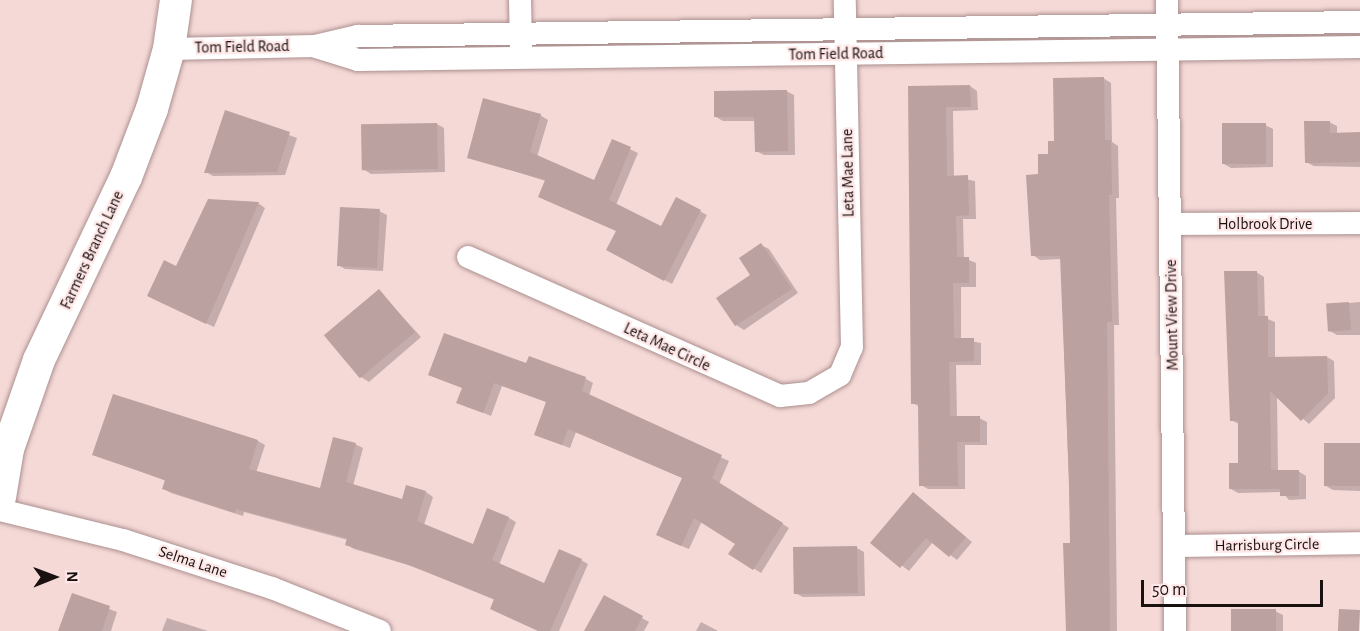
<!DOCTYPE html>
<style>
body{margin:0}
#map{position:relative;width:1360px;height:631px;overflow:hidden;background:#f5d9d7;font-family:"Alegreya Sans",sans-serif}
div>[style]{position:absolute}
.shadow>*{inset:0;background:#0003}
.building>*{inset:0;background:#bba19f;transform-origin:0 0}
.roads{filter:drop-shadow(0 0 2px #ab908f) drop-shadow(0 0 2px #ab908f)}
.street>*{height:22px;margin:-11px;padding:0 11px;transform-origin:11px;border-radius:11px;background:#fff}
.secondary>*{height:32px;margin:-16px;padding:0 16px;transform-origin:16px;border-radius:16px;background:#fff}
span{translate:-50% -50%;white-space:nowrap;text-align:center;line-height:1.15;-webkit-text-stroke:4.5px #fee7e6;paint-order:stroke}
.street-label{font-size:16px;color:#191010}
.north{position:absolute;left:24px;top:547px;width:60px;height:60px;-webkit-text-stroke:4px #fee7e6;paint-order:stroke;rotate:89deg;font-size:16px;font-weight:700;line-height:24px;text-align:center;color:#191010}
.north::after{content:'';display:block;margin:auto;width:21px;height:27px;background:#191010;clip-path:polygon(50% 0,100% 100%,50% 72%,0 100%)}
.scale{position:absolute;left:1141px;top:580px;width:182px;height:27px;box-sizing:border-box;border:3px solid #191010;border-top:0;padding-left:8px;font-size:18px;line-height:21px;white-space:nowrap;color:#191010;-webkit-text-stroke:4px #fee7e6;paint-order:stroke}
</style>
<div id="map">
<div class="shadow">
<i style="clip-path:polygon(1103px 78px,1111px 83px,1112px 142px,1118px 146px,1119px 198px,1116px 198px,1119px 325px,1114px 325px,1117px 631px,1067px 631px,1071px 544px,1061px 259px,1040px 260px,1033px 255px,1040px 176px,1055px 142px)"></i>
<i style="clip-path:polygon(970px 86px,977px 91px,978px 110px,953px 111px,954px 177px,975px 181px,976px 219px,963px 219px,964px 258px,976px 263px,976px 287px,961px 287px,961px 339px,981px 343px,981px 365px,956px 365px,957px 418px,979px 418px,987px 422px,987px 445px,965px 445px,965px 489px,928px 489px,921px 485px,920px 407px,913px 403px,909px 87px)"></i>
<i style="clip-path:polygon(786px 91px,794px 95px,795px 155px,764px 155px,756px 151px,756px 121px,723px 121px,716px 117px)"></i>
<i style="clip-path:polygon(226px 112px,297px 138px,285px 175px,213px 176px,206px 172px)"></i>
<i style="clip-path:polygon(540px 115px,548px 120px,537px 157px,594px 182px,613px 141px,638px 153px,616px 205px,662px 228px,677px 199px,707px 215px,672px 284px,616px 254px,618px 232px,546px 181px,469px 157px)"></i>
<i style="clip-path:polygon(1329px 122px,1337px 126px,1337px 134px,1360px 134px,1360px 167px,1314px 166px,1306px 162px)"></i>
<i style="clip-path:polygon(437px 124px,444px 128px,445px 172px,371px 174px,363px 169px)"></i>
<i style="clip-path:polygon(1265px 125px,1273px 129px,1273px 167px,1231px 168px,1224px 164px)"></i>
<i style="clip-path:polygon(258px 203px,265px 208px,214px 327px,156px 300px,177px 268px)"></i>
<i style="clip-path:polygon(379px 211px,387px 215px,383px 271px,345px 269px,338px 265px)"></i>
<i style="clip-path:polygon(761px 245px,769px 249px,798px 293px,744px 330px,736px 325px,718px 298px,752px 275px)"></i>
<i style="clip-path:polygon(1256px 272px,1264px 277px,1265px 318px,1275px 322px,1275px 358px,1327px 357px,1334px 361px,1335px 398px,1309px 424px,1277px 396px,1278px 472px,1298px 471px,1306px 476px,1306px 499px,1289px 500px,1282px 492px,1238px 493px,1231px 489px,1240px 464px,1239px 424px,1231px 420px)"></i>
<i style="clip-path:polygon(379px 291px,421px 337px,369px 382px,361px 377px)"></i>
<i style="clip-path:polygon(1360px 302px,1360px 335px,1337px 335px,1330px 331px,1327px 305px)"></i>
<i style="clip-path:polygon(530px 358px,586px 379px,593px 383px,589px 396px,729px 461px,719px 484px,789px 528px,761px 573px,731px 554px,737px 544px,702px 521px,689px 549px,665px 539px,683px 478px,576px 432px,570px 448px,543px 438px,547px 402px,502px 386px,491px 416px,458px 402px,463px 388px,430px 375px,527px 365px)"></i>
<i style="clip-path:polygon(258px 441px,265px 445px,256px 473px,321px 490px,355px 444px,363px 448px,353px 486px,403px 501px,426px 492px,433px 497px,424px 525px,474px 546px,488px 510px,509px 518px,516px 522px,499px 565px,545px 585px,581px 560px,588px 564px,559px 631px,540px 631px,495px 600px,415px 567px,354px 549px,347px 545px,348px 540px,244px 512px,243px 516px,171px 493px,164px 489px,166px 481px,94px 454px)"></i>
<i style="clip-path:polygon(1360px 445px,1360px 491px,1333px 490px,1326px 486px)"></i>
<i style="clip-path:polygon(913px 494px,972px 542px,957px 560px,933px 542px,909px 571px,872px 543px)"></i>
<i style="clip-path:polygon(857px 548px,864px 552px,865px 596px,803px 597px,795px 593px)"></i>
<i style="clip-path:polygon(73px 595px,117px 612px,111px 631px,60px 631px)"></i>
<i style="clip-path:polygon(605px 597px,649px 622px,644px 631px,586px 631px)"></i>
<i style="clip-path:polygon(1275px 611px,1283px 615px,1283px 631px,1234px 631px)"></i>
<i style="clip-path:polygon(167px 618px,208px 631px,162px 631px)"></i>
<i style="clip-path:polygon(701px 622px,718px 631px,696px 631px)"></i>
</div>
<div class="building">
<i style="clip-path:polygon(1104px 77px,1105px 140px,1111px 140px,1112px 195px,1109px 195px,1112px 322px,1107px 322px,1110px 631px,1066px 631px,1063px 543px,1070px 543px,1069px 479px,1060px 256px,1031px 256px,1026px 175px,1038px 174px,1038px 154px,1048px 154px,1048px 141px,1054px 141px,1053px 78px)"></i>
<i style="clip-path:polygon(970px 85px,971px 107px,946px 107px,947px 176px,968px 175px,969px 215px,956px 216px,957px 257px,969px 257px,969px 283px,953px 283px,954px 338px,974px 338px,974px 361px,949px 362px,950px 416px,980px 416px,980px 442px,957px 442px,958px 486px,919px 486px,918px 404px,911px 404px,908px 86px)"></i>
<i style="clip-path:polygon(787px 90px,788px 151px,755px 152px,754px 117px,714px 117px,714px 91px)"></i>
<i style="clip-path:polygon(483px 98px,541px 114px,530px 152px,594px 180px,612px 139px,631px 147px,609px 200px,661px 226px,676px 197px,701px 210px,664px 281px,606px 250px,616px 231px,538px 197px,545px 180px,467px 158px)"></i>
<i style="clip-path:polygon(225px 110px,290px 132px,277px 172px,204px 173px)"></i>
<i style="clip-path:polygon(1304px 121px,1330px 121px,1330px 133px,1360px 132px,1360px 162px,1305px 163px)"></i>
<i style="left:437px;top:123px;width:46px;height:76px;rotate:89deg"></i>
<i style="left:1266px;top:123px;width:41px;height:44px;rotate:90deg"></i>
<i style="clip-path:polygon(208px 199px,259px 202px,206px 324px,147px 296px,164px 260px,176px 266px)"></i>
<i style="left:340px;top:207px;width:40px;height:59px;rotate:3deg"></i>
<i style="clip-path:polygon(761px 243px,792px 289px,735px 326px,716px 298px,750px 275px,739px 258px)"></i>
<i style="clip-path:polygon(1224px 271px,1257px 271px,1258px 316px,1268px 316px,1268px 357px,1327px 356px,1328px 393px,1301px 421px,1270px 391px,1271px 470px,1299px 470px,1299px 496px,1280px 496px,1280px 489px,1229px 489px,1229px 463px,1238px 463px,1238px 421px,1230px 421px)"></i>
<i style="left:379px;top:289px;width:56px;height:72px;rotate:50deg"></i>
<i style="left:1349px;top:302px;width:28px;height:23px;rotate:86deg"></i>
<i style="clip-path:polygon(444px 333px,526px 363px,529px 356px,586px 377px,582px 391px,722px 455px,712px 478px,783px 523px,753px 570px,728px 554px,735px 544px,694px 518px,681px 546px,656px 535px,682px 478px,568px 429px,562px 445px,534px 435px,546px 402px,494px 383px,483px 413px,456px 403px,462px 388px,428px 375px)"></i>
<i style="clip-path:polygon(113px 394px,258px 440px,249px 469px,320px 488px,333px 437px,356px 443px,346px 482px,402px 499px,406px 485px,426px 491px,417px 521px,473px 544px,487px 508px,509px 517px,492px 560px,544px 583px,559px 549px,582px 559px,550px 631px,538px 631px,490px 609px,494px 599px,406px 564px,345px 545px,347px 538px,236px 509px,235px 513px,162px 489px,165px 480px,92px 455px)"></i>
<i style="left:1360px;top:443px;width:43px;height:36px;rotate:90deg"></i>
<i style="clip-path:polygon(913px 492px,966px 537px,949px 557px,926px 538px,900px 568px,870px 543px)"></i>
<i style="left:857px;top:546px;width:47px;height:64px;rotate:89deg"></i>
<i style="clip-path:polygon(72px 593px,110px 606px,102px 631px,58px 631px)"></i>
<i style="clip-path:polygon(604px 595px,643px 616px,635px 631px,584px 631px)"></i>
<i style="left:1276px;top:609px;width:22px;height:45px;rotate:90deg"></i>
<i style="left:1339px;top:609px;width:21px;height:22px;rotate:3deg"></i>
</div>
<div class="roads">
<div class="street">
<i style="left:520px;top:0;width:47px;rotate:88.8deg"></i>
<i style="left:1167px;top:0;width:631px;rotate:89.27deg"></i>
<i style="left:316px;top:47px;width:44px;rotate:17.2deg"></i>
<i style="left:358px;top:60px;width:1002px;rotate:-0.74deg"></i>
<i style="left:169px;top:49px;width:146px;rotate:-1.2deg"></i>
<i style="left:315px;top:46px;width:44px;rotate:-13.1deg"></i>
<i style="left:358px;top:36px;width:1002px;rotate:-0.8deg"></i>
<i style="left:1171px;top:224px;width:189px;rotate:-0.3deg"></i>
<i style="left:468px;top:257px;width:342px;rotate:24deg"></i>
<i style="left:780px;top:396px;width:29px;rotate:-6deg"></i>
<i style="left:809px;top:393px;width:36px;rotate:-30deg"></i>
<i style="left:840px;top:375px;width:30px;rotate:-67deg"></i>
<i style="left:852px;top:347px;width:347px;rotate:-91.2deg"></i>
<i style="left:0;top:510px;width:127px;rotate:13.7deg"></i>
<i style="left:123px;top:540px;width:157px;rotate:17.9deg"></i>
<i style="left:272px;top:588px;width:116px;rotate:21.7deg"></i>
<i style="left:1174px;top:546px;width:186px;rotate:-0.9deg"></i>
</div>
<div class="secondary">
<i style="left:0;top:497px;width:49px;rotate:-80.5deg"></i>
<i style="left:8px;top:449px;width:94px;rotate:-70.8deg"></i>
<i style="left:39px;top:360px;width:203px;rotate:-64.6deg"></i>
<i style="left:126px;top:177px;width:73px;rotate:-69.1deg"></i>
<i style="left:152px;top:109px;width:62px;rotate:-74.2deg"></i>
<i style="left:169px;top:49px;width:49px;rotate:-81.9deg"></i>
</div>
</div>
<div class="street-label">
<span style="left:242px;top:47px;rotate:-1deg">Tom Field Road</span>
<span style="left:836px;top:54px;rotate:-1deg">Tom Field Road</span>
<span style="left:848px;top:173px;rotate:-91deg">Leta Mae Lane</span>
<span style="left:1265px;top:224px">Holbrook Drive</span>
<span style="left:92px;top:250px;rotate:-65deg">Farmers Branch Lane</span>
<span style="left:1172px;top:315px;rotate:-91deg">Mount View Drive</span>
<span style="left:667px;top:347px;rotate:25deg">Leta Mae Circle</span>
<span style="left:1267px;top:545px;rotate:-1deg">Harrisburg Circle</span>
<span style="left:193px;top:562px;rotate:18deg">Selma Lane</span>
</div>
<div class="north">N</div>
<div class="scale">50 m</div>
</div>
